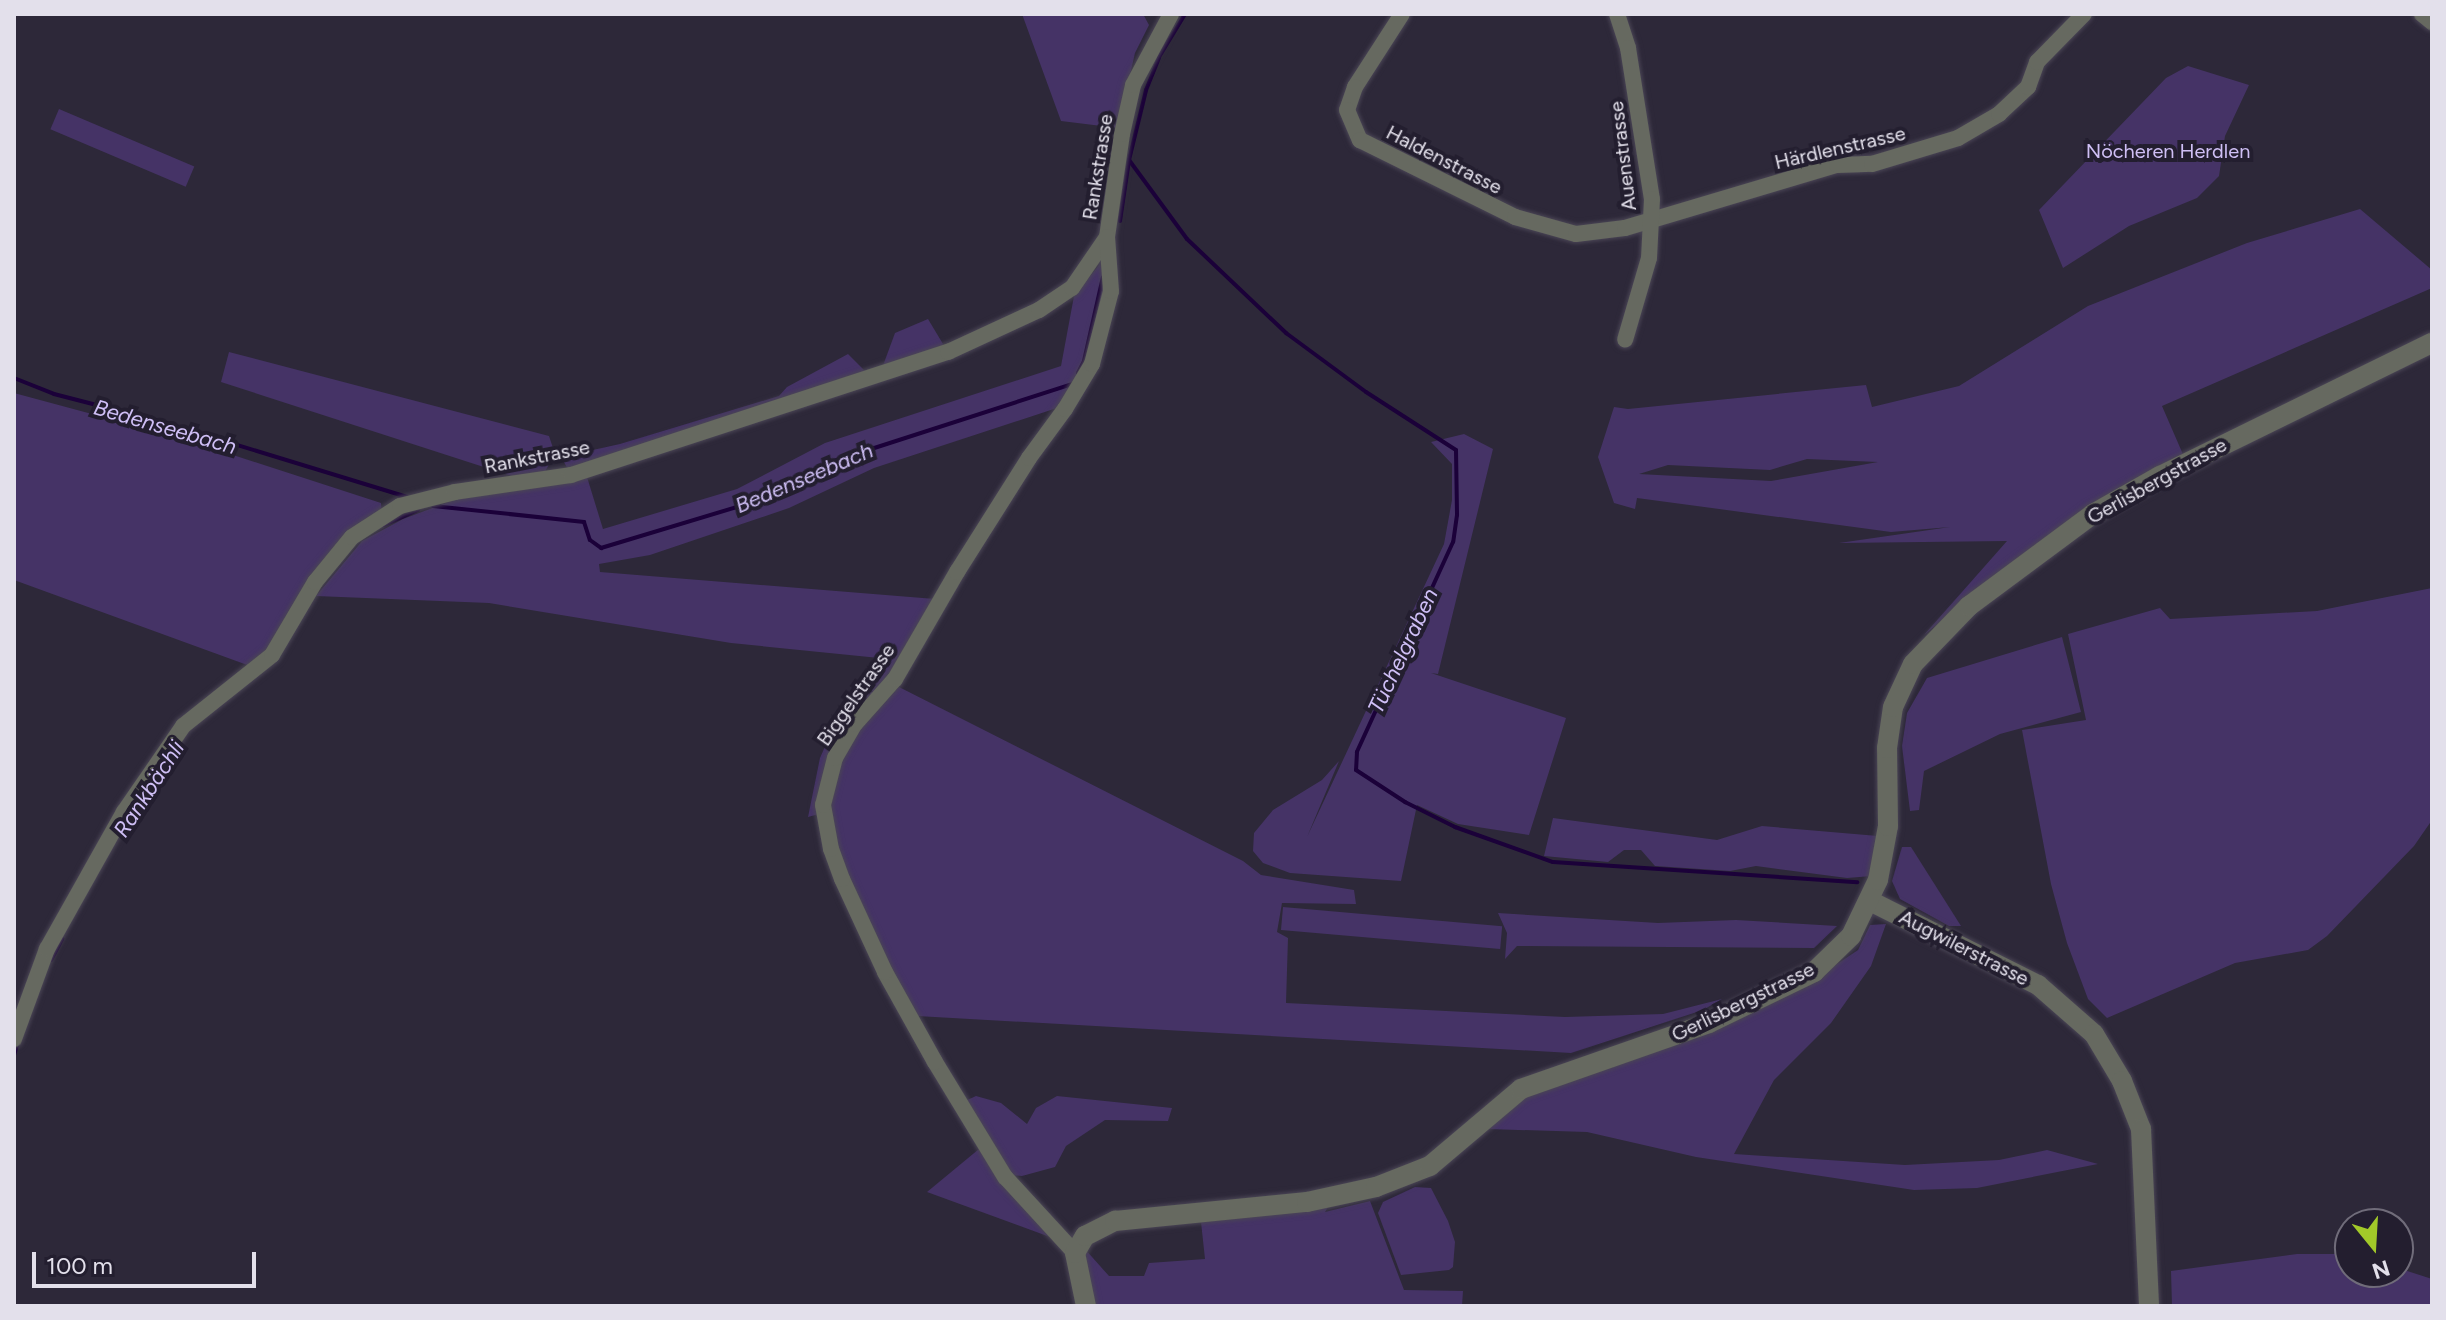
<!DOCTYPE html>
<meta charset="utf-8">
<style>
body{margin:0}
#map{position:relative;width:2446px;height:1320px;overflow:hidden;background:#2d2839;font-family:Figtree,sans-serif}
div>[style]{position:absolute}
.green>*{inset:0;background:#453366;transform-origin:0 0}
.stream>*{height:4px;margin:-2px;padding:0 2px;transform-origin:2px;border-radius:2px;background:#1b0139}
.roads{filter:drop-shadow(0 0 2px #4a4555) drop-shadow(0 0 2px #4a4555)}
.minor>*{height:16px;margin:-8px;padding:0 8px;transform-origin:8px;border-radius:8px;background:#666960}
.tertiary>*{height:20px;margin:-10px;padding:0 10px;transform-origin:10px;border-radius:10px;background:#666960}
span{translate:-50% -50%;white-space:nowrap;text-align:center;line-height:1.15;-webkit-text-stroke:8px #231e2f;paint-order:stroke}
.street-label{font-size:20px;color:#e3e0eb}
.park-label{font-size:20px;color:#cfbff5}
.water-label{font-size:22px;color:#cfbff6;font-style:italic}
.frame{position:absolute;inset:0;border:16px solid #e3e0eb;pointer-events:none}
.north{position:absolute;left:2334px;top:1208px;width:80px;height:80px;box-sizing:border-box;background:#231e2f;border:2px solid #706c7a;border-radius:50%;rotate:162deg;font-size:22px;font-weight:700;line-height:32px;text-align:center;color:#e3e0eb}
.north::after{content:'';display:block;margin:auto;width:28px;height:36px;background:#a2c929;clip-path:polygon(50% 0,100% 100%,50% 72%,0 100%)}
.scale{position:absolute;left:32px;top:1252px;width:224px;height:36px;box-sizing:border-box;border:4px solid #e3e0eb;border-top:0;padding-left:10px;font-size:24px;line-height:28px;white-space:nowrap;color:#e3e0eb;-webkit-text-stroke:6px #231e2f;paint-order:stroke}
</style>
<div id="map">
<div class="green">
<i style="clip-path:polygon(1022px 14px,1143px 14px,1149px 25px,1135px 53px,1118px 128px,1061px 121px)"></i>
<i style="clip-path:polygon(2188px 66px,2249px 85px,2225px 136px,2219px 176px,2197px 198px,2129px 226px,2063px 268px,2039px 210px,2166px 78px)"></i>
<i style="left:59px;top:109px;width:147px;height:22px;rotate:23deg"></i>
<i style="clip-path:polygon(evenodd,2360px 209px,2432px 270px,2432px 288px,2162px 406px,2185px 459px,1967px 600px,1924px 635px,2007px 541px,1839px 543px,1950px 527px,1891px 532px,1637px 498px,1635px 509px,1614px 503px,1598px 457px,1614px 407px,1628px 409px,1866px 385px,1872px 407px,1959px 386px,2088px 306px,2247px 243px,2360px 209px,1807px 459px,1878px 462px,1771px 481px,1639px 474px,1668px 465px,1770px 470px,1807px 459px)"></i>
<i style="clip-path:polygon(1104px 259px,1106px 289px,1087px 361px,1060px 407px,874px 468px,789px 508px,650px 555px,599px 564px,600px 572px,935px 599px,891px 675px,852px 721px,819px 814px,808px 817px,820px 758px,844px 703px,879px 658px,731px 643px,489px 603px,316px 596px,362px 541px,403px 519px,459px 498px,587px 477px,603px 529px,737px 489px,825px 443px,1061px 366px,1074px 296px)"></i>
<i style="clip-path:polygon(928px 319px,946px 349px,881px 371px,895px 333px)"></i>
<i style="clip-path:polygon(229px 352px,549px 436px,555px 454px,543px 475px,518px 478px,221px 382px)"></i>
<i style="clip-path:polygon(848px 354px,869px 375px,569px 471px,561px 457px,620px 444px,779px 396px,787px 387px)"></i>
<i style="clip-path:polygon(14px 393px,181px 438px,381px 503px,382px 514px,349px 536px,267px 652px,250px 666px,14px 580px)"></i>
<i style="clip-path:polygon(1464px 434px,1493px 449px,1438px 674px,1431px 673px,1566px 718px,1529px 835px,1458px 824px,1417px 805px,1401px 881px,1290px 873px,1263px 863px,1253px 851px,1254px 833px,1273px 810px,1322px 780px,1339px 761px,1307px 837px,1444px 544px,1452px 500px,1452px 464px,1431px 442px)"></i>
<i style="clip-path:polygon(2432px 588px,2432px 820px,2414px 846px,2327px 936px,2308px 950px,2235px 963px,2107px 1018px,2088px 999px,2067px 943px,2051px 884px,2022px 730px,2086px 720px,2068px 634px,2160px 608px,2170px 619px,2317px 611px)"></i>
<i style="clip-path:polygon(2062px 637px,2081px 712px,2000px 734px,1924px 771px,1919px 810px,1910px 811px,1902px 746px,1907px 713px,1927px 678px)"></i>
<i style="clip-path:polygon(899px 687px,1243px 861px,1261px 875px,1354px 890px,1356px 904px,1282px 903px,1277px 932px,1288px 938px,1286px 1003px,1565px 1017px,1663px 1014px,1722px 999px,1703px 1010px,1571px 1053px,917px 1016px,891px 971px,836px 847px,831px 807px,840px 759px,860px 727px)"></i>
<i style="clip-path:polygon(1553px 818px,1717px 840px,1762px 826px,1878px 836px,1872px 876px,1847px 878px,1756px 866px,1730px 871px,1655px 866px,1641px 850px,1624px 850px,1608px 862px,1544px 856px)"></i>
<i style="clip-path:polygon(1902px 847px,1911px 847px,1961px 926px,1949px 926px,1900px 899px,1892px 881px)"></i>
<i style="left:1283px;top:907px;width:220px;height:23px;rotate:5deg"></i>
<i style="clip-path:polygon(1498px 913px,1658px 923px,1736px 920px,1837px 926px,1814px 948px,1517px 946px,1505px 959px,1507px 933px)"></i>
<i style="clip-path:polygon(1886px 924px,1871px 966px,1831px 1023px,1774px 1080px,1734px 1154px,1905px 1165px,1999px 1160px,2047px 1150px,2098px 1164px,1977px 1188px,1914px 1190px,1696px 1157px,1587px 1132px,1488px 1129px,1526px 1094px,1717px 1029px,1816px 978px,1858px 950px,1870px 925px)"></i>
<i style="clip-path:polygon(976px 1096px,1001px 1103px,1027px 1124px,1036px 1108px,1057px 1096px,1172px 1108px,1168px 1121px,1105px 1120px,1066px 1146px,1055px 1167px,1022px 1176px,1010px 1175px,965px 1101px)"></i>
<i style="clip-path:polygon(979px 1149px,1050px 1237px,927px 1192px)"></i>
<i style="clip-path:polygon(1415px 1187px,1431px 1188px,1448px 1221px,1455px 1242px,1453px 1267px,1449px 1270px,1401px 1275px,1378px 1213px,1383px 1202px)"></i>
<i style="clip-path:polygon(1370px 1201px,1404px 1290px,1463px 1291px,1462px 1306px,1091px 1306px,1084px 1248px,1109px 1276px,1144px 1276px,1149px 1263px,1205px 1259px,1201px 1222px,1328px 1207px,1325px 1212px)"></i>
<i style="clip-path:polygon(2297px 1254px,2350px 1254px,2350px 1272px,2398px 1272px,2398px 1268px,2432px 1279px,2432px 1306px,2172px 1306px,2171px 1271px)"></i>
</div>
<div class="stream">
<i style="left:1129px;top:160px;width:98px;rotate:53.7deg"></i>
<i style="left:1187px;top:239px;width:137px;rotate:43.5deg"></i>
<i style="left:1286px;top:333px;width:99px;rotate:36.4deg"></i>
<i style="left:1366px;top:392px;width:107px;rotate:32.8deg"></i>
<i style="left:1456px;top:450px;width:65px;rotate:89.1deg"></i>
<i style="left:1457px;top:515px;width:27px;rotate:98deg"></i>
<i style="left:1453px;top:542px;width:231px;rotate:114.6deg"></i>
<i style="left:1357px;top:752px;width:18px;rotate:93deg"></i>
<i style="left:1356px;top:770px;width:59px;rotate:33.1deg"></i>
<i style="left:1405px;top:802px;width:56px;rotate:26.6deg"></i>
<i style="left:1455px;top:827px;width:104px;rotate:19.7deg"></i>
<i style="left:1553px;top:862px;width:305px;rotate:3.8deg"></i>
<i style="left:1120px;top:221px;width:62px;rotate:-81.6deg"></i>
<i style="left:1129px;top:160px;width:72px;rotate:-76.3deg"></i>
<i style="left:1146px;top:90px;width:35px;rotate:-68deg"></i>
<i style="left:1159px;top:57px;width:50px;rotate:-58.8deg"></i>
<i style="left:1078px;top:373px;width:13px;rotate:-63deg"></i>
<i style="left:1084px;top:361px;width:86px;rotate:-77.3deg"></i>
<i style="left:14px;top:378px;width:43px;rotate:21.8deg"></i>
<i style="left:54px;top:394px;width:112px;rotate:14.5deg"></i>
<i style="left:162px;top:422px;width:259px;rotate:17deg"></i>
<i style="left:433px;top:506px;width:152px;rotate:6deg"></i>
<i style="left:584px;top:522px;width:19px;rotate:72deg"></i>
<i style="left:590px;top:540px;width:14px;rotate:36deg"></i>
<i style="left:601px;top:548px;width:173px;rotate:-16.8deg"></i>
<i style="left:767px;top:498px;width:36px;rotate:-23deg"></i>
<i style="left:800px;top:484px;width:41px;rotate:-34.1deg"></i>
<i style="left:834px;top:461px;width:250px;rotate:-17.9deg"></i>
<i style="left:384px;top:525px;width:37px;rotate:-24deg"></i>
<i style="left:51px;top:960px;width:24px;rotate:-62deg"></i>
<i style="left:14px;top:1055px;width:14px;rotate:-73deg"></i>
</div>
<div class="roads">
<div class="minor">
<i style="left:1402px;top:14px;width:87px;rotate:122.8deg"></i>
<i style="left:1355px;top:87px;width:24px;rotate:109deg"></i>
<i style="left:1347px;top:110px;width:33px;rotate:67deg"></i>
<i style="left:1360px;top:140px;width:173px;rotate:26.4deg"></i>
<i style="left:1515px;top:217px;width:63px;rotate:15.6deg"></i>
<i style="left:1576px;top:234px;width:49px;rotate:-7deg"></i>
<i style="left:1625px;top:228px;width:221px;rotate:-16.6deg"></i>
<i style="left:1837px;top:165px;width:35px;rotate:-2deg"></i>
<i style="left:1872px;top:164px;width:90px;rotate:-16.8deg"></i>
<i style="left:1958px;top:138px;width:48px;rotate:-30.3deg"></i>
<i style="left:1999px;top:114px;width:40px;rotate:-43deg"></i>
<i style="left:2028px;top:87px;width:27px;rotate:-70deg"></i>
<i style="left:2037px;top:62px;width:67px;rotate:-45.6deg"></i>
<i style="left:1617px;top:14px;width:36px;rotate:72deg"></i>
<i style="left:1628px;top:48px;width:153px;rotate:81deg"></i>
<i style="left:1652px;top:199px;width:59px;rotate:92.9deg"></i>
<i style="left:1649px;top:258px;width:85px;rotate:106.3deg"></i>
<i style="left:2422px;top:14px;width:13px;rotate:39deg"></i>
<i style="left:14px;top:1039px;width:96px;rotate:-69.9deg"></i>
<i style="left:47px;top:949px;width:157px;rotate:-60.7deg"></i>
<i style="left:124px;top:812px;width:104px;rotate:-55.5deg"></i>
<i style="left:183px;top:726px;width:114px;rotate:-38.6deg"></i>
<i style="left:272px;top:655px;width:85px;rotate:-59.5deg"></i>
<i style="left:315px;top:582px;width:58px;rotate:-50.6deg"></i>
<i style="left:352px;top:537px;width:57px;rotate:-32.9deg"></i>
<i style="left:400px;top:506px;width:57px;rotate:-14.3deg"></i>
<i style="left:455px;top:492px;width:117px;rotate:-8.3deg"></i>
<i style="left:571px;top:475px;width:397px;rotate:-18.1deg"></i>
<i style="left:948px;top:352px;width:100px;rotate:-24.8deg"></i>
<i style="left:1039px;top:310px;width:40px;rotate:-34deg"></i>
<i style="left:1072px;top:288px;width:62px;rotate:-55.5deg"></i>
<i style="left:1107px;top:237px;width:104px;rotate:-81.7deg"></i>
<i style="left:1122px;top:134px;width:50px;rotate:-77.3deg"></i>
<i style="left:1133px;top:85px;width:81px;rotate:-61.8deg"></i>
<i style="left:1075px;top:1253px;width:103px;rotate:-132.6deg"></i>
<i style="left:1005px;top:1177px;width:135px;rotate:-121.3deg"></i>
<i style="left:935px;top:1062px;width:103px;rotate:-119.1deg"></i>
<i style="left:885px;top:972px;width:102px;rotate:-114.8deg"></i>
<i style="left:842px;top:879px;width:32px;rotate:-110deg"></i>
<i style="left:831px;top:849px;width:45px;rotate:-100.3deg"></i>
<i style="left:823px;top:805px;width:49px;rotate:-75.7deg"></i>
<i style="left:835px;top:758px;width:39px;rotate:-60deg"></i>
<i style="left:855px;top:724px;width:60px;rotate:-48.4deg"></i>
<i style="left:895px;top:679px;width:124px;rotate:-59.9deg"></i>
<i style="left:957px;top:572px;width:135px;rotate:-57.7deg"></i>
<i style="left:1029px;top:458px;width:61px;rotate:-53.7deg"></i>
<i style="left:1065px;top:409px;width:52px;rotate:-59deg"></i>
<i style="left:1092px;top:364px;width:75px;rotate:-75.4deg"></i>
<i style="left:1111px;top:291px;width:54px;rotate:-94.2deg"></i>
</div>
<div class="tertiary">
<i style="left:1870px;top:901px;width:188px;rotate:26.6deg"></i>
<i style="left:2038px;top:985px;width:74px;rotate:41.2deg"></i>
<i style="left:2094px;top:1034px;width:55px;rotate:59.2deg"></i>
<i style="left:2122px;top:1081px;width:52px;rotate:68.4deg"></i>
<i style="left:2141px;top:1129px;width:177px;rotate:87.4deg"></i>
<i style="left:1086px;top:1306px;width:54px;rotate:-101.7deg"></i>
<i style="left:1075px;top:1253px;width:20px;rotate:-60deg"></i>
<i style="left:1085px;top:1236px;width:34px;rotate:-27deg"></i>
<i style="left:1115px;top:1221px;width:193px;rotate:-5.7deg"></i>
<i style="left:1307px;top:1202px;width:71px;rotate:-12.3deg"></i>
<i style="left:1376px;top:1187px;width:58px;rotate:-21.3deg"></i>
<i style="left:1430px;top:1166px;width:119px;rotate:-40.2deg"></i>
<i style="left:1521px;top:1089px;width:199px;rotate:-19.3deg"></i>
<i style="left:1709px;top:1023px;width:117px;rotate:-25.9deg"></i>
<i style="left:1814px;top:972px;width:52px;rotate:-44.2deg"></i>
<i style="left:1851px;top:936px;width:62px;rotate:-64.3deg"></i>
<i style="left:1878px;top:880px;width:55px;rotate:-79.5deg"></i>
<i style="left:1888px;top:826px;width:78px;rotate:-90.7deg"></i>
<i style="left:1887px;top:748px;width:41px;rotate:-81.7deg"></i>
<i style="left:1893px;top:707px;width:47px;rotate:-65.1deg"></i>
<i style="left:1913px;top:664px;width:81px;rotate:-46deg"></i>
<i style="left:1969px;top:606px;width:154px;rotate:-36.6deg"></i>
<i style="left:2093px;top:514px;width:77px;rotate:-29.6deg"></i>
<i style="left:2160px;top:476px;width:303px;rotate:-26.1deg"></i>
</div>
</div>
<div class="street-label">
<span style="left:1840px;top:148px;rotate:-13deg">Härdlenstrasse</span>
<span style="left:1623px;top:156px;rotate:-97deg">Auenstrasse</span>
<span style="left:1444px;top:160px;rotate:27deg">Haldenstrasse</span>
<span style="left:1098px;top:167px;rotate:-81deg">Rankstrasse</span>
<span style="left:537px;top:457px;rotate:-11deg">Rankstrasse</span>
<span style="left:2157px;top:481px;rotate:-29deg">Gerlisbergstrasse</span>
<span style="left:856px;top:695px;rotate:-55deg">Biggelstrasse</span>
<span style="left:1964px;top:948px;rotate:27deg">Augwilerstrasse</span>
<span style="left:1743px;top:1002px;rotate:-26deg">Gerlisbergstrasse</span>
</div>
<div class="park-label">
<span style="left:2168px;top:151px">Nöcheren Herdlen</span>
</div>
<div class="water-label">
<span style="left:165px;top:427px;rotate:16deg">Bedenseebach</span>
<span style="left:804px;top:478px;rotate:-23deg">Bedenseebach</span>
<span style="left:1403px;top:651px;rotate:-65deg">Tüchelgraben</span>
<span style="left:149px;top:789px;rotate:-57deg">Rankbächli</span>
</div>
<div class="frame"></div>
<div class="north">N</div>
<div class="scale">100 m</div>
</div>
